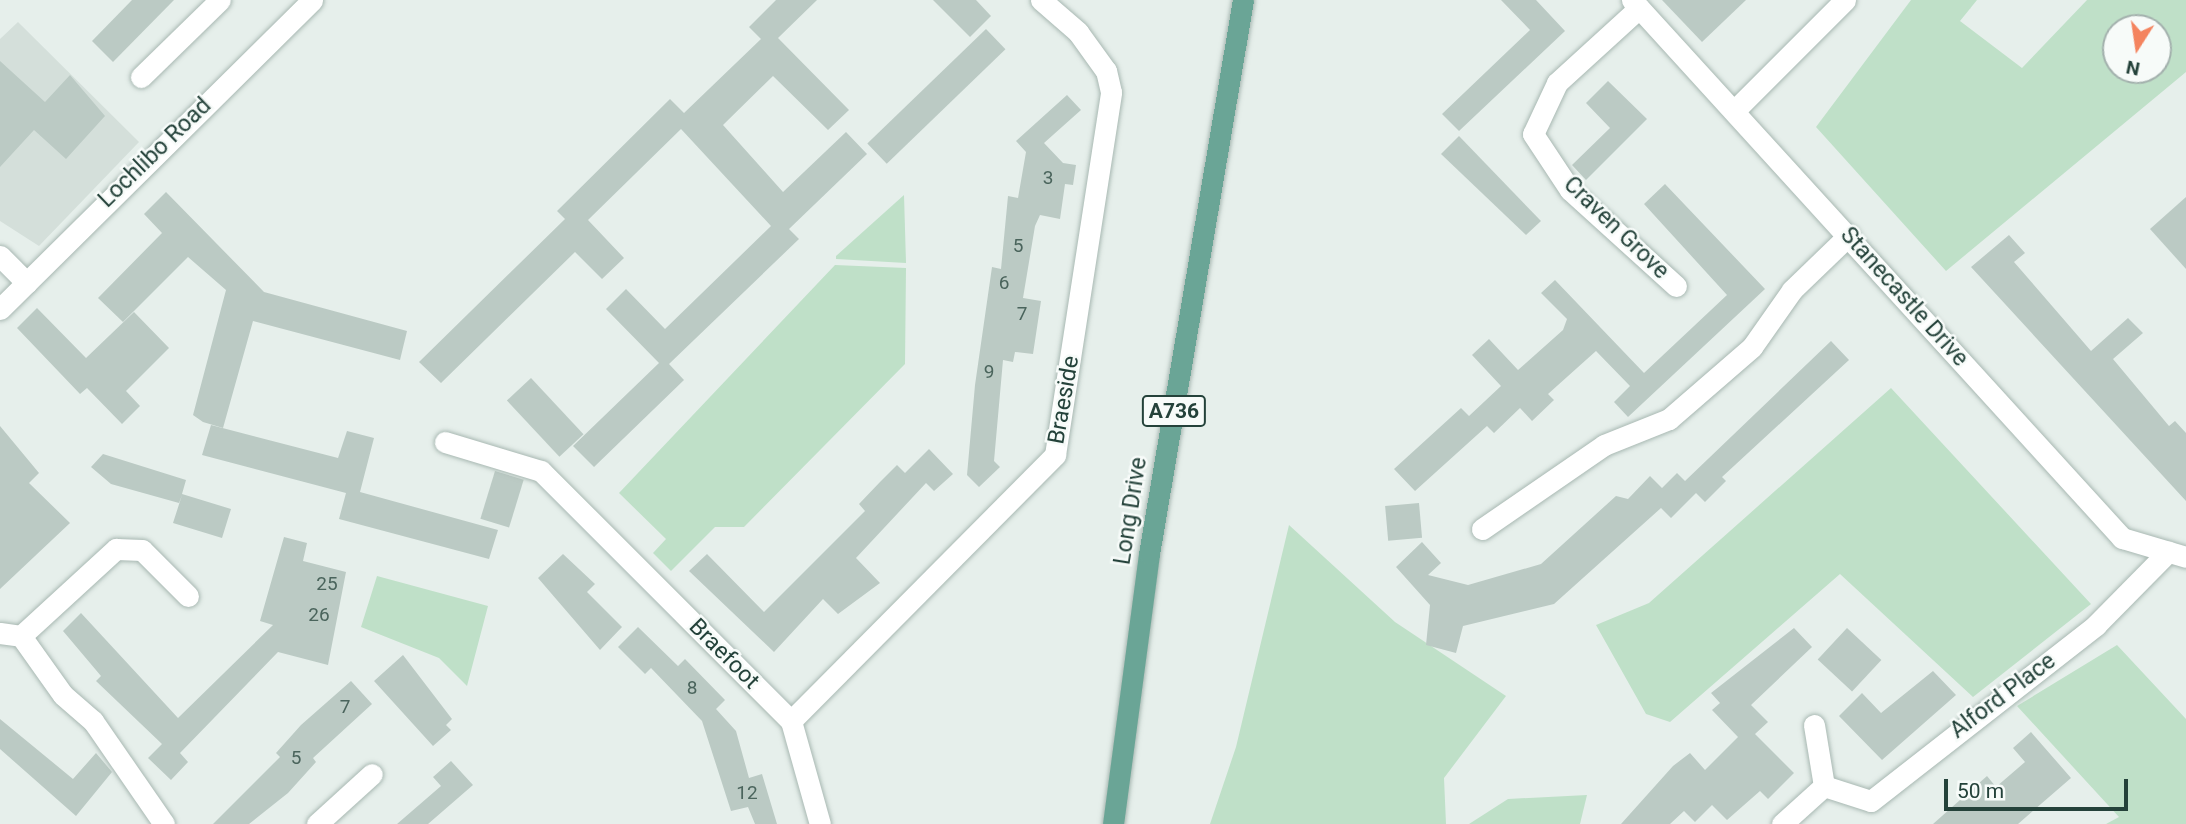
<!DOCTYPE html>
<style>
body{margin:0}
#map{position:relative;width:2186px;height:824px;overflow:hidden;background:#e6efeb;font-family:Roboto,sans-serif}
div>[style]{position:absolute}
.built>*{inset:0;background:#d4dfda}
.green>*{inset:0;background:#bfe0c8}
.building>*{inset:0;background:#bbcac4;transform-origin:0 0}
.roads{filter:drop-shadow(0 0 2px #a8b8b2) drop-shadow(0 0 2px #a8b8b2)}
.minor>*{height:21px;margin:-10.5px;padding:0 10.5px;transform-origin:10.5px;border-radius:10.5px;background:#fff}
.major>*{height:21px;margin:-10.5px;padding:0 10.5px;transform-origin:10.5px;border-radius:10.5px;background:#6aa596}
span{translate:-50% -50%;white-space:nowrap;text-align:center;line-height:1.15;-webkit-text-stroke:5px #f7fbf9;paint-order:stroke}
.number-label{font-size:19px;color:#4a645c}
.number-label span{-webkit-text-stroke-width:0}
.shield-label span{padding:2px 5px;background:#f7fbf9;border:2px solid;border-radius:5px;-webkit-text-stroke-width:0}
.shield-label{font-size:21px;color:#24423a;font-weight:700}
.street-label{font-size:23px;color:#24423a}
.north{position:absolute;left:2102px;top:14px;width:70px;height:70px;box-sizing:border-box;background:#f7fbf9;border:2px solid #a3b1ad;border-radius:50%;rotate:192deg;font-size:19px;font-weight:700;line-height:28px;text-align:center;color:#24423a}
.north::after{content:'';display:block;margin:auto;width:24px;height:32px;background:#f4845f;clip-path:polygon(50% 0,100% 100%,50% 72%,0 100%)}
.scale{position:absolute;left:1944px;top:779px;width:184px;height:32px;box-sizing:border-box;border:4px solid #24423a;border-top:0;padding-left:9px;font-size:21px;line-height:24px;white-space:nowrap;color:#24423a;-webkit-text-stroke:5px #f7fbf9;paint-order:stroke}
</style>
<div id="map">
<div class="built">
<i style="clip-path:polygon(18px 22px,139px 142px,39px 246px,0 221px,0 39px)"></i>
</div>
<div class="green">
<i style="clip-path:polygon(evenodd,1911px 0,1977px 0,1960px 21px,2022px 68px,2087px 0,2186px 0,2186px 72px,1946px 271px,1816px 127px,1911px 0,2116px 28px,2158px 28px,2158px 70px,2116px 70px,2116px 28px)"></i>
<i style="clip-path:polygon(904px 195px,906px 263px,836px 259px,836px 256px)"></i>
<i style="clip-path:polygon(835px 265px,906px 268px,905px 364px,744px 527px,715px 527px,671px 571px,653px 553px,666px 539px,619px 493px)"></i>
<i style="clip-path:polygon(1891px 388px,2091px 604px,1973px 697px,1840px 574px,1670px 722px,1646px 714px,1596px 625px,1649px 603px)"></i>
<i style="clip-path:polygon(1289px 525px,1395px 622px,1506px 696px,1444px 778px,1446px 824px,1210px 824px,1236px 747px)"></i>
<i style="clip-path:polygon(377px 576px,488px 606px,467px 686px,439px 658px,361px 627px)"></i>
<i style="clip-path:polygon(2117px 645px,2186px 719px,2186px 824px,2106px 824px,2119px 817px,2017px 706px)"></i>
<i style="clip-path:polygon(1587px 795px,1580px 824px,1469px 824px,1508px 799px)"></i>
</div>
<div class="building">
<i style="clip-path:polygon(132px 0,174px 0,113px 62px,92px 41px)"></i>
<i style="clip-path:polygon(776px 0,817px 0,778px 38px,849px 110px,828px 130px,773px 76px,723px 125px,783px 192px,846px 132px,867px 154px,789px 229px,799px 239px,669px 364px,684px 380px,594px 467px,573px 446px,659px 363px,606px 309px,626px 289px,665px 329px,771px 226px,681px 129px,588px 220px,624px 258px,602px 279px,575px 252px,441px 383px,419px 362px,565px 219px,557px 211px,670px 99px,684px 113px,761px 39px,749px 27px)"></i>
<i style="clip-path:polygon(933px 0,976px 0,991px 16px,970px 37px)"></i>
<i style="clip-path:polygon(1501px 0,1536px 0,1565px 31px,1459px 131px,1442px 114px,1530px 30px)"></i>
<i style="clip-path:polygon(1662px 0,1746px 0,1702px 42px)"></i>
<i style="left:986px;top:29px;width:28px;height:165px;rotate:46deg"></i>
<i style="clip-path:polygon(0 61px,45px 102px,70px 75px,105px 116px,66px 159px,34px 130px,0 167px)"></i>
<i style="clip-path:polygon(1608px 81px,1647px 119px,1586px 180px,1572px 165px,1610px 128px,1586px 103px)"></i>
<i style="clip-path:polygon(1067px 95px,1081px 110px,1044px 143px,1063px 163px,1076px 165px,1073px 185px,1065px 184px,1060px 219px,1040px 215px,1035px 226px,1023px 298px,1041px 301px,1033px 354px,1015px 352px,1013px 362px,1003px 360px,994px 461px,1000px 467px,979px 487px,967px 475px,975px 385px,992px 267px,1001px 269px,1008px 196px,1018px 198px,1026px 152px,1016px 141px)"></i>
<i style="clip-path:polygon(1459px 136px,1541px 221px,1526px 235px,1441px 154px)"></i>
<i style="clip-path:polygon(1665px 184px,1765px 289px,1628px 417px,1614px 402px,1630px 386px,1596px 351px,1548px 394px,1554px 400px,1532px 421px,1520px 408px,1494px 433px,1487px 426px,1415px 491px,1394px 469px,1461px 408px,1469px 416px,1501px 386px,1472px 355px,1489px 339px,1518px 370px,1563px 330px,1567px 319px,1541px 293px,1555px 280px,1644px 373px,1727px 295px,1644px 204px)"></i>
<i style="clip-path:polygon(166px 192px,264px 292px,407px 331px,400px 360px,253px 321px,223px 428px,203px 422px,193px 415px,226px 290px,188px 257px,123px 322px,98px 298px,162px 233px,144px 214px)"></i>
<i style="clip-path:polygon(2186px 197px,2186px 269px,2150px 229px)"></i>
<i style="clip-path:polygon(2009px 235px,2025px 253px,2014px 262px,2091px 351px,2128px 318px,2143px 333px,2113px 359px,2169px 426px,2175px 421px,2186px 433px,2186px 501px,1971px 267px)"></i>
<i style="clip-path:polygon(37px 308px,86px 358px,134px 312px,169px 348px,126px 391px,140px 406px,122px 424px,87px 388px,80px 394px,17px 328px)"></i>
<i style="clip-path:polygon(1831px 341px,1849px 360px,1722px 477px,1726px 481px,1705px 502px,1690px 487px,1696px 493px,1671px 518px,1661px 508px,1554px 604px,1463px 626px,1456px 653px,1426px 645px,1430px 605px,1396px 567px,1422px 542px,1441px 563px,1428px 575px,1468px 585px,1541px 564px,1616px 496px,1628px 499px,1650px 476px,1662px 488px,1677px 473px,1685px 481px)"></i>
<i style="left:531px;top:378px;width:77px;height:33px;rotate:47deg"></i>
<i style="clip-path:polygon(211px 425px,338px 458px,347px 431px,374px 438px,360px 492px,498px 530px,489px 559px,339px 519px,346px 493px,202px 455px)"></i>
<i style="clip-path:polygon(0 426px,39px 473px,29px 483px,70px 523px,0 589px)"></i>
<i style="clip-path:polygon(929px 449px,953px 474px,934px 491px,926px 483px,856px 558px,880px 583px,838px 614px,823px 599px,774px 652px,689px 571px,707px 554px,764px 612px,865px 511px,859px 504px,880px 482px,897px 465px,905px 473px)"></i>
<i style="clip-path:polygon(103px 454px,186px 480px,182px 494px,231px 509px,222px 538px,173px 523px,182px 495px,179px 503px,111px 484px,91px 467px)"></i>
<i style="left:495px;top:471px;width:30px;height:50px;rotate:17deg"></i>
<i style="left:1419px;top:503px;width:35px;height:34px;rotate:85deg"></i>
<i style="clip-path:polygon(284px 537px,307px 543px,303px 561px,346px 572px,328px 665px,278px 652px,180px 753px,188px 762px,171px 780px,148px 758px,162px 744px,96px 681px,101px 676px,63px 631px,81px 613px,178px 718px,273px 625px,260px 621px)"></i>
<i style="clip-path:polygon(563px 554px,595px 584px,587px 592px,622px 627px,600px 650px,538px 578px)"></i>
<i style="clip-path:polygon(638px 627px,678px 666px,685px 659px,725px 700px,716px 709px,736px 731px,749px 778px,762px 774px,777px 824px,755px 824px,748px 807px,731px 811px,702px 721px,651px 668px,645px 674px,618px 647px)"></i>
<i style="clip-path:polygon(1794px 628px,1812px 647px,1751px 705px,1768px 722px,1755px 734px,1794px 773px,1768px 799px,1760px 791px,1727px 820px,1712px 805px,1695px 822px,1684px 811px,1670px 824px,1621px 824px,1673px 766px,1690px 753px,1705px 770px,1738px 737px,1712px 710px,1720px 703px,1711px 693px)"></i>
<i style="left:1847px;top:628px;width:47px;height:43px;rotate:43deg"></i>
<i style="clip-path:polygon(403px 655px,452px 719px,446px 725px,451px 730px,433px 746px,374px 681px)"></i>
<i style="clip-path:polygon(1933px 671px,1956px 695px,1882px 760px,1839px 716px,1862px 693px,1881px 713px)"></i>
<i style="clip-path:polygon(351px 681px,372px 704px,313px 758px,316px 762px,288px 793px,249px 824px,213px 824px,280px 757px,276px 753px,301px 725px)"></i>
<i style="clip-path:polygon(0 719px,73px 779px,96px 753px,112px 772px,76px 816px,0 749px)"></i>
<i style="clip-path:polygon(2031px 732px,2071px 778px,2018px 824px,1933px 824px,1987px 776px,1996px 787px,2025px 762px,2013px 748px)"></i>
<i style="clip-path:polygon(451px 761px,473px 785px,428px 824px,397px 824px,441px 786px,433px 777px)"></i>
</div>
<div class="roads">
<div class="minor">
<i style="left:1632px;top:0;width:728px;rotate:47.67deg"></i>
<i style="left:2122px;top:538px;width:67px;rotate:16.5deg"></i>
<i style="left:1639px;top:8px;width:111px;rotate:137.6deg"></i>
<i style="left:1557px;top:83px;width:56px;rotate:115.2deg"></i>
<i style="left:1533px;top:134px;width:67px;rotate:56.5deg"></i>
<i style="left:1570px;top:190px;width:143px;rotate:42.2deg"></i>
<i style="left:141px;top:77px;width:110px;rotate:-44.3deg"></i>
<i style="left:1734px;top:111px;width:157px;rotate:-45deg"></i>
<i style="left:0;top:256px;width:38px;rotate:45deg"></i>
<i style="left:0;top:309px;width:439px;rotate:-44.7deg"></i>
<i style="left:445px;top:442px;width:100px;rotate:16.8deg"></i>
<i style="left:541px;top:471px;width:354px;rotate:45deg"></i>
<i style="left:791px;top:721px;width:107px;rotate:74.3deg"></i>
<i style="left:1482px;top:529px;width:148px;rotate:-34.5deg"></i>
<i style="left:1604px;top:445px;width:70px;rotate:-21.8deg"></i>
<i style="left:1669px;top:419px;width:110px;rotate:-40.9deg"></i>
<i style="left:1752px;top:347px;width:70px;rotate:-54.9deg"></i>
<i style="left:1792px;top:290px;width:79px;rotate:-44deg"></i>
<i style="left:0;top:633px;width:21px;rotate:8deg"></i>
<i style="left:21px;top:636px;width:72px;rotate:54.6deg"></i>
<i style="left:63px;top:695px;width:40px;rotate:41deg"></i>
<i style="left:93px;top:721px;width:125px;rotate:55.4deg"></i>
<i style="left:21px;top:636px;width:129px;rotate:-42.5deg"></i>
<i style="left:116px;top:549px;width:26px;rotate:2deg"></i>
<i style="left:142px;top:550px;width:65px;rotate:45deg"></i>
<i style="left:791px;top:721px;width:375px;rotate:-45.2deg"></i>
<i style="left:1055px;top:455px;width:367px;rotate:-81.2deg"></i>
<i style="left:1111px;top:92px;width:22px;rotate:-103deg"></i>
<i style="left:1106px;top:71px;width:48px;rotate:-125.7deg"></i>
<i style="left:1078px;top:32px;width:49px;rotate:-139.1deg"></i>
<i style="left:1814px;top:725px;width:62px;rotate:80.7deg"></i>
<i style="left:1824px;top:786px;width:49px;rotate:17.7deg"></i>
<i style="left:1871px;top:801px;width:286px;rotate:-38deg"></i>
<i style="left:2096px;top:625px;width:103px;rotate:-45.4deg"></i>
<i style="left:317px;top:824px;width:74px;rotate:-42.3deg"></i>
<i style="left:1782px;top:824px;width:57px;rotate:-42.1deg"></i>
</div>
<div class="major">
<i style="left:1113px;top:824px;width:272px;rotate:-82.4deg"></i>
<i style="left:1149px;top:554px;width:562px;rotate:-80.37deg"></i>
</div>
</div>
<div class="number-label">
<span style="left:1048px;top:178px">3</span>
<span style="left:1018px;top:246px">5</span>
<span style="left:1004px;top:283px">6</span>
<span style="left:1022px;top:314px">7</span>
<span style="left:989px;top:372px">9</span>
<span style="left:327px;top:584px">25</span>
<span style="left:319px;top:615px">26</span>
<span style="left:692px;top:688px">8</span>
<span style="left:345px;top:707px">7</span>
<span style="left:296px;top:758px">5</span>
<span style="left:747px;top:793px">12</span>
</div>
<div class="shield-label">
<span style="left:1174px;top:411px">A736</span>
</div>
<div class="street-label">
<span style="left:155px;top:153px;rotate:-44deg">Lochlibo Road</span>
<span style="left:1616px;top:228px;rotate:44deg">Craven Grove</span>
<span style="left:1904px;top:297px;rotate:48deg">Stanecastle Drive</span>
<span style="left:1064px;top:400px;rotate:-80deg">Braeside</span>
<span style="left:1131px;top:511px;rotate:-81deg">Long Drive</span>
<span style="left:724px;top:654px;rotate:45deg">Braefoot</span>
<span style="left:2003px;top:696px;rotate:-37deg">Alford Place</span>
</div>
<div class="north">N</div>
<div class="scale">50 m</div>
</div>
